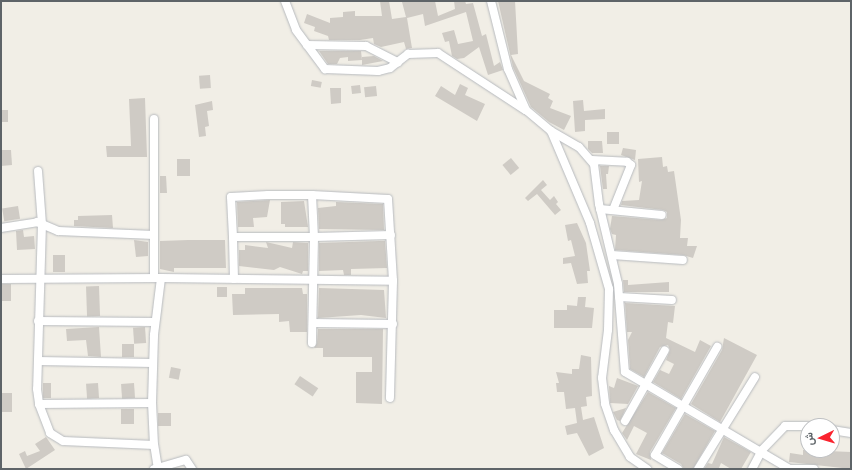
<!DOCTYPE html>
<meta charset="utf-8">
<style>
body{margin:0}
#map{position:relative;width:852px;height:470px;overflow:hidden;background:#f1eee6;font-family:"Space Grotesk",Vazirmatn,sans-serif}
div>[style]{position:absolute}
.building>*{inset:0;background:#cfcbc5;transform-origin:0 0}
.roads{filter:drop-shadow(0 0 1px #b7babe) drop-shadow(0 0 1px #b7babe)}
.minor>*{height:8px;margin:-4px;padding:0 4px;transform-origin:4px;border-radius:4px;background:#fff}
span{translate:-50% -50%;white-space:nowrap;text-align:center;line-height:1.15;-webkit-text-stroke:3px #fff;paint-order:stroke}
.frame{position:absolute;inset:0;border:2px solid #5e6468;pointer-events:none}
.north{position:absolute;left:800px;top:418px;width:40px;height:40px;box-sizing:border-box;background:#fff;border:1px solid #bfc1c3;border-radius:50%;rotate:265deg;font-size:11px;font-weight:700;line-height:16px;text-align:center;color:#5e6468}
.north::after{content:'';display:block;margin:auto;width:14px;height:18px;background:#fa232e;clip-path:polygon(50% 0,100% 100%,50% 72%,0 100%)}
</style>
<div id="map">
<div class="building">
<i style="clip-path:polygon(380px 1px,389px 1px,392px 19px,406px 17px,402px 2px,406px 1px,435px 1px,438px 16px,455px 9px,454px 1px,465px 1px,466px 4px,473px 3px,482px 36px,486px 34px,494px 66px,500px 62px,503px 70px,488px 75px,479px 47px,464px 58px,457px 59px,452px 56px,449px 41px,445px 42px,442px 33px,454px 30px,458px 44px,473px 41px,466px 12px,425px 26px,423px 14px,407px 18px,412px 48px,406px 49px,404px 42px,381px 47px,374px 44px,373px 38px,360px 40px,329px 40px,328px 36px,314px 31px,315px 27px,304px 23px,307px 14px,330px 23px,330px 18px,343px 17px,343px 12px,355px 11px,355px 16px,382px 16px)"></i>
<i style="clip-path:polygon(498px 1px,515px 1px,518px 54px,511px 55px,524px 81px,550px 94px,548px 98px,553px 101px,550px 108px,571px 116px,564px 130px,549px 122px,531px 107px,513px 67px)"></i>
<i style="clip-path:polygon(319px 51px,361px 51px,362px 60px,348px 61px,348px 57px,340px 58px,337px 64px,328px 64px)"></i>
<i style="clip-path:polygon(374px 56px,383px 61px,362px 65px,362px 57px)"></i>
<i style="left:210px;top:75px;width:13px;height:11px;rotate:86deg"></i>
<i style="left:312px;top:80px;width:10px;height:6px;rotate:11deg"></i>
<i style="clip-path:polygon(460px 84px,468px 88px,465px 95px,485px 104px,477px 121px,435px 96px,441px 86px,455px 95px)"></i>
<i style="left:360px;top:85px;width:8px;height:9px;rotate:83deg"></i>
<i style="left:376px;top:86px;width:10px;height:12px;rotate:84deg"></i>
<i style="clip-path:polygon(330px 88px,341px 88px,341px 103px,331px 104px)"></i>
<i style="clip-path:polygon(145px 98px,147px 157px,107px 157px,106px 146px,131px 146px,129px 99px)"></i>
<i style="clip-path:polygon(583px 100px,584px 111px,605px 109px,605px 119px,585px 120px,585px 131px,575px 132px,573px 101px)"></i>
<i style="clip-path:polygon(212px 101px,213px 110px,207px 111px,209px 126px,205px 127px,206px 136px,199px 137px,195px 105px)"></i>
<i style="left:1px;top:110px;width:7px;height:12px"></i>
<i style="left:607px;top:132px;width:12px;height:12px"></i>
<i style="clip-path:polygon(588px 141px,602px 141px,603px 153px,592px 153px,588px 149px)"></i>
<i style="clip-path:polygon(623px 148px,636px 150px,635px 160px,621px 155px)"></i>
<i style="clip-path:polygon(1px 150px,11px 150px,12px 165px,1px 166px)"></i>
<i style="clip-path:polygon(662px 157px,663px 167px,667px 166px,668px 172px,674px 171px,681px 220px,680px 238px,688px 238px,687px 246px,697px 246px,693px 258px,683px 255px,615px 250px,616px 235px,612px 234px,610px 229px,612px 216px,661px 220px,667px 218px,667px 212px,663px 210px,621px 205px,622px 201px,639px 200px,642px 181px,639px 182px,638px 159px)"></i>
<i style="left:511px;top:158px;width:13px;height:11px;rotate:51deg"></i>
<i style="left:177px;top:159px;width:13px;height:17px"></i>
<i style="clip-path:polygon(600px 166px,609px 166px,608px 174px,606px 174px,607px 189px,603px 189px)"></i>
<i style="clip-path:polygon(160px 176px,166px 176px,167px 193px,160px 193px)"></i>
<i style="clip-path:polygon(543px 180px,547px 185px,541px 190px,550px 200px,554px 196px,558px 202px,556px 204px,561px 210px,555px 215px,537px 194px,528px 201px,525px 198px)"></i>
<i style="clip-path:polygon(270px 200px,267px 217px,253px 218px,254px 227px,238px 227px,237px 202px)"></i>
<i style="clip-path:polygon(304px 201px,308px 227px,285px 227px,285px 224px,281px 224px,281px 202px)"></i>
<i style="clip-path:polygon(336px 202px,383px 204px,384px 230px,319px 229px,318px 208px,336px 206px)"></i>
<i style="left:18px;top:206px;width:13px;height:16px;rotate:81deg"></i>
<i style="clip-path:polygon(112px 215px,113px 228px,74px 226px,74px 220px,78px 220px,78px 216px)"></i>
<i style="clip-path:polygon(577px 223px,586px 243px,590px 271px,587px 271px,588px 283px,577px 284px,571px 263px,563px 264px,563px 258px,575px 256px,571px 240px,568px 241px,565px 225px)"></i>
<i style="clip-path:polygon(23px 230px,24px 237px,34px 236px,35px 249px,17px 250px,16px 231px)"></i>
<i style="clip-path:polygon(134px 240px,148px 242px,148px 256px,136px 257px)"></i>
<i style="clip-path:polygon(188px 240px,225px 240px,226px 268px,174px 268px,174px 272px,160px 269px,160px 241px)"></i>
<i style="clip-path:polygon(379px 241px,385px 241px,387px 268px,351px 269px,351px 275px,344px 275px,343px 270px,319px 271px,319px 243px)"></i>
<i style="clip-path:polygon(266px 242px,292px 248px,293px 242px,308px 243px,308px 271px,303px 271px,302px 274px,280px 267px,274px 270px,239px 266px,239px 250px,245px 250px,245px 245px,268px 248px)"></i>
<i style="left:53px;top:255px;width:12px;height:17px"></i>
<i style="clip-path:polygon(623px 280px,628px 280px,628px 285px,669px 282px,669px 292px,624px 292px)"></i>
<i style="left:11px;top:284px;width:17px;height:10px;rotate:90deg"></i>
<i style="left:99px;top:286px;width:30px;height:13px;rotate:88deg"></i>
<i style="left:217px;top:287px;width:10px;height:10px"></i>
<i style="clip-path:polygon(245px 288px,302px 288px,303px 294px,307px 294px,307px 332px,290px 332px,289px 321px,279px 322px,279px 314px,233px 315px,232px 294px,245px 294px)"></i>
<i style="clip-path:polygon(319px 288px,384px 290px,386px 318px,361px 315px,318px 318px)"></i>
<i style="clip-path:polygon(578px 297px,586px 297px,585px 307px,594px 308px,592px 328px,554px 328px,554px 310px,567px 310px,567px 305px,577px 306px)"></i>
<i style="clip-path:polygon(625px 303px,675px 306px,673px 323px,668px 322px,666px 338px,695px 352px,700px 340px,711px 346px,681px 399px,653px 382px,660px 370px,669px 374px,674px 364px,666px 360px,670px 350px,668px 345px,660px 347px,644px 377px,630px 369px,628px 340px,632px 332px,627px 332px)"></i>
<i style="clip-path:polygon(99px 327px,101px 357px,88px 356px,86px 340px,67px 341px,66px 329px)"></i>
<i style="left:145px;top:327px;width:16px;height:12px;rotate:86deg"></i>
<i style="clip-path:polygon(318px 329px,383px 329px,382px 404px,356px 403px,356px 372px,372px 372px,372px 357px,323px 357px,323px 348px,314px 348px,317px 343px)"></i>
<i style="clip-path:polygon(724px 338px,757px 355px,720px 422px,691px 404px,722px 350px)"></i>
<i style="left:122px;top:344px;width:12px;height:13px"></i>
<i style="clip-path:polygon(581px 355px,591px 357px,592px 396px,586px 397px,587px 406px,581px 407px,583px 420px,594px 417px,604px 448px,589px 456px,577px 433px,567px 435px,565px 426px,577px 423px,575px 408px,566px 409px,564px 392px,557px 392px,556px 383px,559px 383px,556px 372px,572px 374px,572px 369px,579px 369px)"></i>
<i style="left:171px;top:367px;width:10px;height:11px;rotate:11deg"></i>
<i style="left:300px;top:376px;width:22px;height:10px;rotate:34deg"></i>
<i style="clip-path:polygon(617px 378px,638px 386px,628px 404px,610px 403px,609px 386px,614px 388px)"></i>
<i style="left:43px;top:383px;width:8px;height:15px"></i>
<i style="left:98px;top:383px;width:15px;height:12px;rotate:86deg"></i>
<i style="left:134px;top:383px;width:15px;height:13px;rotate:86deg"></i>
<i style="clip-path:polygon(648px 392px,676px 408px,650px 452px,651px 460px,636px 454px,647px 433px,634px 426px,627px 440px,622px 433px)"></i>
<i style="left:1px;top:393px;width:11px;height:19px"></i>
<i style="clip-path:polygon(626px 408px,620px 421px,617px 420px,613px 412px)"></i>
<i style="left:121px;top:409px;width:13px;height:15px"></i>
<i style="left:171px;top:413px;width:13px;height:13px;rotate:90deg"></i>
<i style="clip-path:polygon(685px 414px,715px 431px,693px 469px,684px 469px,681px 464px,662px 453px)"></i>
<i style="clip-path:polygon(46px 437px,55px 450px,26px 469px,19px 454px,25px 451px,27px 456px,40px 451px,35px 444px)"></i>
<i style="clip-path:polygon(724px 437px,751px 452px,741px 469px,731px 469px,721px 463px,719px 468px,722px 469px,704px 469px,708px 463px,712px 464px)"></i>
<i style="clip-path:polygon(803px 450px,851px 452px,851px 469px,789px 462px,790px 453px,803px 455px)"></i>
</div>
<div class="roads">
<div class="minor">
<i style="left:285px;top:1px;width:31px;rotate:69deg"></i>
<i style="left:296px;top:30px;width:49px;rotate:53.4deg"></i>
<i style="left:325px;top:69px;width:53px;rotate:2.2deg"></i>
<i style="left:378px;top:71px;width:12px;rotate:-14deg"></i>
<i style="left:390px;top:68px;width:23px;rotate:-38deg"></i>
<i style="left:408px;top:54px;width:30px;rotate:-2deg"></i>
<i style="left:438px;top:53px;width:104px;rotate:33.2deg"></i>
<i style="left:491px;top:1px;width:70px;rotate:76deg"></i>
<i style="left:508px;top:69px;width:45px;rotate:66.3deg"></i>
<i style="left:526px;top:110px;width:33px;rotate:40deg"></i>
<i style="left:551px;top:131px;width:32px;rotate:30deg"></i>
<i style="left:579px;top:147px;width:23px;rotate:49deg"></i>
<i style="left:594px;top:164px;width:40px;rotate:82.9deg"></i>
<i style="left:599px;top:204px;width:82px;rotate:76.6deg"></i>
<i style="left:618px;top:284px;width:88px;rotate:85.5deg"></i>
<i style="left:625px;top:372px;width:191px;rotate:30.5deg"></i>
<i style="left:307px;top:45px;width:59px;rotate:1deg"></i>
<i style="left:366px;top:46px;width:36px;rotate:27deg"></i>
<i style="left:551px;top:131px;width:100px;rotate:67deg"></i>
<i style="left:590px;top:223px;width:69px;rotate:73.9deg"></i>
<i style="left:609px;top:289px;width:41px;rotate:91.4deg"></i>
<i style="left:608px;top:330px;width:48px;rotate:97.1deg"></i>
<i style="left:602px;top:378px;width:26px;rotate:83deg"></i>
<i style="left:605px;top:404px;width:28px;rotate:71deg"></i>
<i style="left:614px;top:430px;width:31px;rotate:59deg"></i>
<i style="left:630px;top:457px;width:21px;rotate:35deg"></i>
<i style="left:592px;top:160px;width:35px;rotate:3deg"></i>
<i style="left:627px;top:162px;width:5px;rotate:37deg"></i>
<i style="left:631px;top:165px;width:48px;rotate:111.8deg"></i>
<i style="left:38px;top:171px;width:53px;rotate:85.7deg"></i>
<i style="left:42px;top:224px;width:165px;rotate:91.7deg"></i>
<i style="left:37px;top:389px;width:15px;rotate:82deg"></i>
<i style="left:39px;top:404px;width:31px;rotate:69deg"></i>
<i style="left:50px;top:433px;width:15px;rotate:32deg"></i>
<i style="left:63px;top:441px;width:91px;rotate:2.5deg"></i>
<i style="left:312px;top:195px;width:76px;rotate:3deg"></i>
<i style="left:388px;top:199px;width:82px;rotate:86.5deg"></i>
<i style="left:393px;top:281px;width:117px;rotate:91.5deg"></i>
<i style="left:600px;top:209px;width:62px;rotate:5.5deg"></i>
<i style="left:1px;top:228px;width:36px;rotate:-9deg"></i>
<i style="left:37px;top:222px;width:23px;rotate:23deg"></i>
<i style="left:58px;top:231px;width:96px;rotate:2.4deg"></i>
<i style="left:233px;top:237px;width:40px;rotate:-92.9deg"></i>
<i style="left:231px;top:197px;width:37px;rotate:-3deg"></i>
<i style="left:268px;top:195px;width:44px"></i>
<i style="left:312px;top:195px;width:42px;rotate:87.3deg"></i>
<i style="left:314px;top:237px;width:77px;rotate:-1.5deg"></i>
<i style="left:612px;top:255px;width:71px;rotate:4deg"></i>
<i style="left:154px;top:278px;width:159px;rotate:-90deg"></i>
<i style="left:1px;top:279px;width:160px;rotate:-0.4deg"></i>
<i style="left:161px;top:278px;width:232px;rotate:0.7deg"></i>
<i style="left:234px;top:279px;width:42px;rotate:-91.4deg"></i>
<i style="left:233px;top:237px;width:81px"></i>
<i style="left:314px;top:237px;width:106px;rotate:91.1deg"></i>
<i style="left:619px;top:297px;width:53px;rotate:3.2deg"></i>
<i style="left:38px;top:321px;width:117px;rotate:0.5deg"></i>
<i style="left:313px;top:323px;width:80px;rotate:0.7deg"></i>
<i style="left:38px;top:361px;width:115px;rotate:1deg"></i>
<i style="left:39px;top:404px;width:113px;rotate:-0.5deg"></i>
<i style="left:625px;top:421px;width:81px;rotate:-60.6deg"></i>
<i style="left:832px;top:430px;width:19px;rotate:9deg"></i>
<i style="left:154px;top:469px;width:33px;rotate:-16deg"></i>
<i style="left:186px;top:460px;width:11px;rotate:56deg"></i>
<i style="left:158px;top:469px;width:24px;rotate:-99deg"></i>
<i style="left:154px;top:445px;width:42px;rotate:-92.7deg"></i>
<i style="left:152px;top:403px;width:68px;rotate:-88.3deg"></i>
<i style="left:154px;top:335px;width:57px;rotate:-83deg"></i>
<i style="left:678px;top:469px;width:27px;rotate:-149deg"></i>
<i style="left:655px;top:455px;width:125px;rotate:-60.1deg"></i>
<i style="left:698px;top:469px;width:108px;rotate:-58.2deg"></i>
<i style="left:752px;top:469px;width:21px;rotate:-62deg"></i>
<i style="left:762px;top:450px;width:33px;rotate:-46deg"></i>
<i style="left:785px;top:426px;width:23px"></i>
<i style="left:790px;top:469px;width:24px"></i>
</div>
</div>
<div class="frame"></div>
<div class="north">ش</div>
</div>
